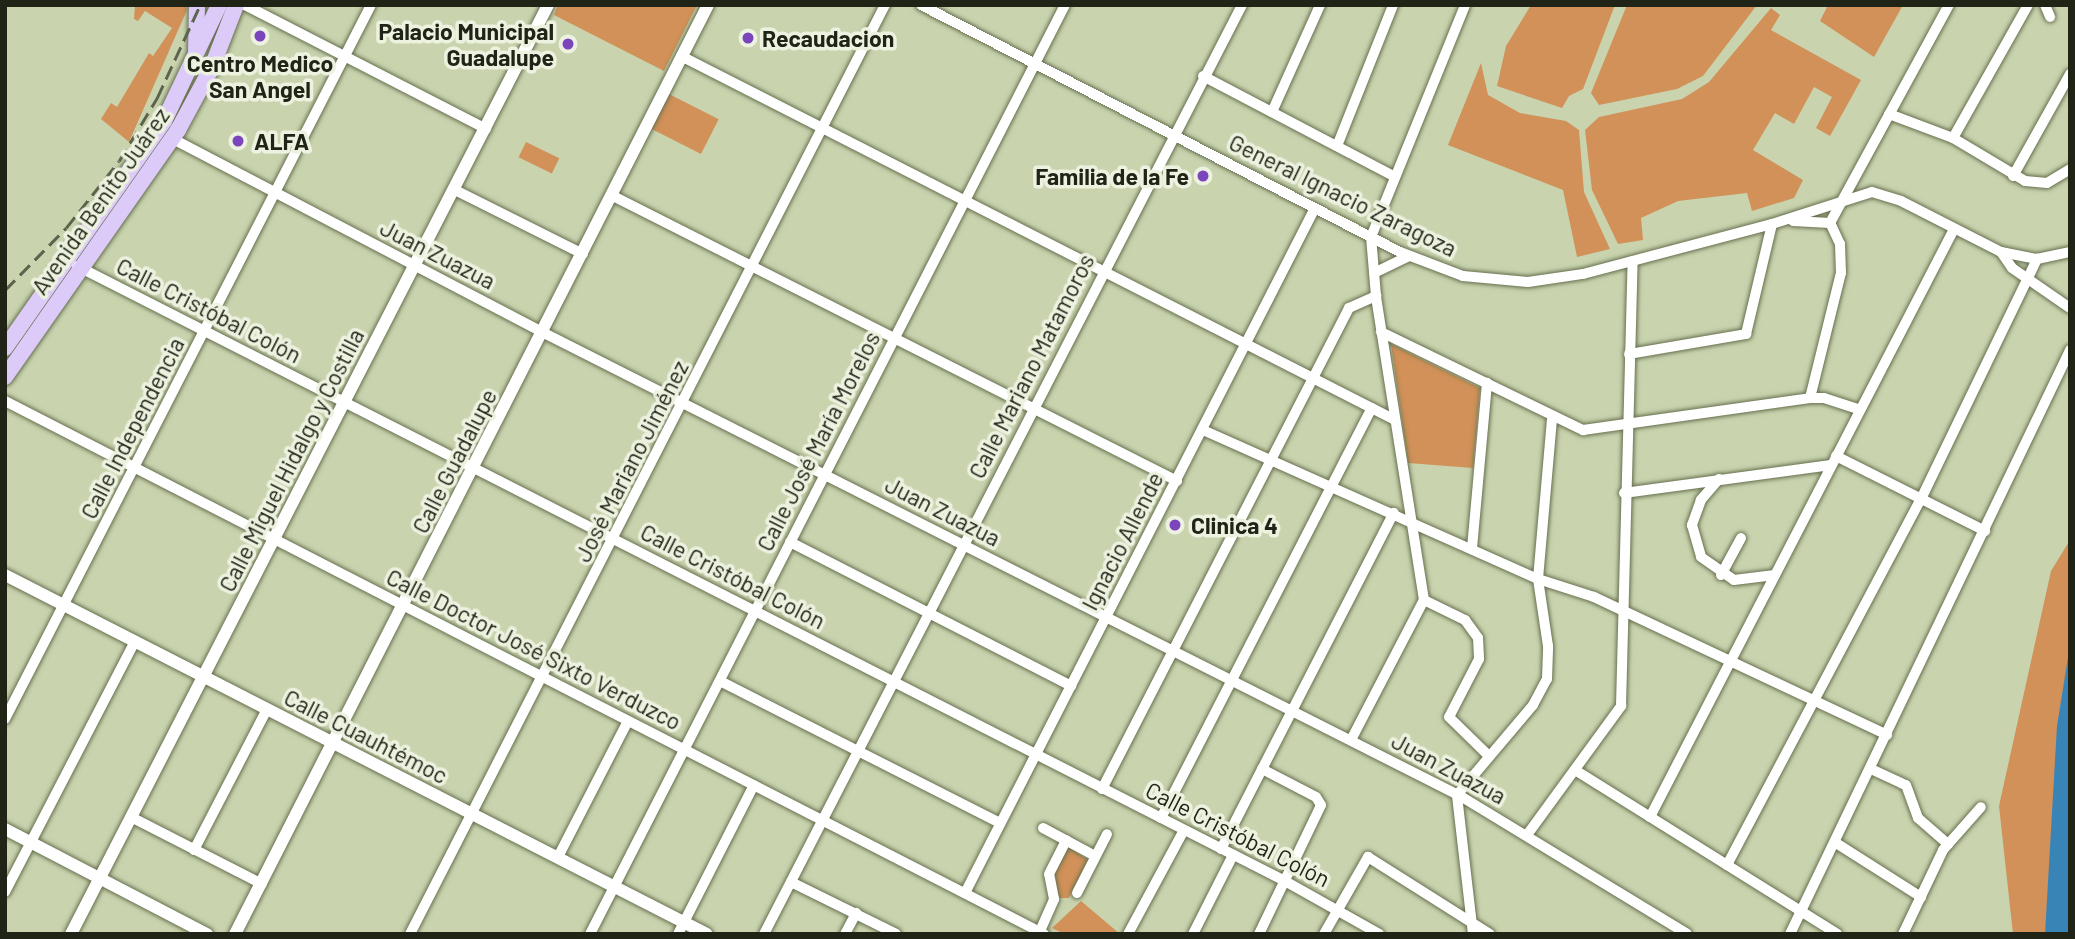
<!DOCTYPE html>
<meta charset="utf-8">
<style>
body{margin:0}
#map{position:relative;width:2075px;height:939px;overflow:hidden;background:#c9d4af;font-family:Barlow,sans-serif}
div>[style]{position:absolute}
.green>*{inset:0;background:#d19159;transform-origin:0 0}
.water>*{inset:0;background:#3984b7}
.roads{filter:drop-shadow(0 0 2px #67704f) drop-shadow(0 0 2px #67704f)}
.minor>*{height:10px;margin:-5px;padding:0 5px;transform-origin:5px;border-radius:5px;background:#fff}
.tertiary>*{height:12px;margin:-6px;padding:0 6px;transform-origin:6px;border-radius:6px;background:#fff}
.primary>*{height:16px;margin:-8px;padding:0 8px;transform-origin:8px;border-radius:8px;background:#dccaf9}
.rail>*{height:2.5px;margin-top:-1.25px;transform-origin:0;background:repeating-linear-gradient(90deg,#5d644e 0 14px,transparent 0 21px)}
.dots>*{width:19px;height:19px;translate:-50% -50%;box-sizing:border-box;border:4px solid #ecf2df;border-radius:50%}
span{translate:-50% -50%;white-space:nowrap;text-align:center;line-height:1.15;-webkit-text-stroke:7px #ecf2df;paint-order:stroke}
.poi-label{font-size:23px;color:#202417;font-weight:700}
.right{translate:-100% -50%;text-align:right}
.left{translate:0 -50%;text-align:left}
.street-label{font-size:23px;color:#202417}
.frame{position:absolute;inset:0;border:7px solid #202417;pointer-events:none}
</style>
<div id="map">
<div class="green">
<i style="clip-path:polygon(135px 5px,186px 5px,187px 10px,129px 142px,101px 119px,111px 103px,117px 107px,149px 53px,153px 56px,172px 28px,145px 11px,138px 21px,134px 19px)"></i>
<i style="clip-path:polygon(558px 5px,697px 5px,664px 71px,554px 15px)"></i>
<i style="clip-path:polygon(1531px 5px,1615px 5px,1583px 89px,1569px 96px,1562px 108px,1497px 86px,1506px 46px)"></i>
<i style="clip-path:polygon(1627px 5px,1757px 5px,1703px 76px,1677px 89px,1599px 105px,1591px 93px)"></i>
<i style="clip-path:polygon(1828px 5px,1903px 5px,1874px 57px,1820px 21px)"></i>
<i style="clip-path:polygon(1771px 8px,1780px 15px,1771px 30px,1861px 80px,1830px 136px,1816px 128px,1832px 97px,1814px 87px,1794px 124px,1775px 113px,1753px 150px,1803px 180px,1794px 198px,1752px 211px,1747px 193px,1678px 201px,1641px 218px,1643px 240px,1618px 244px,1592px 190px,1585px 130px,1599px 117px,1682px 99px,1709px 82px)"></i>
<i style="clip-path:polygon(1481px 63px,1488px 95px,1520px 113px,1566px 121px,1579px 130px,1584px 192px,1610px 249px,1577px 257px,1563px 190px,1448px 145px)"></i>
<i style="left:667px;top:93px;width:58px;height:39px;rotate:27deg"></i>
<i style="left:526px;top:142px;width:37px;height:17px;rotate:26deg"></i>
<i style="clip-path:polygon(1391px 344px,1480px 388px,1473px 468px,1408px 463px)"></i>
<i style="clip-path:polygon(2070px 540px,2070px 934px,2013px 934px,1999px 806px,2051px 571px)"></i>
<i style="clip-path:polygon(1067px 846px,1088px 860px,1069px 898px,1059px 898px,1050px 879px)"></i>
<i style="clip-path:polygon(1081px 901px,1120px 934px,1064px 934px,1052px 928px)"></i>
</div>
<div class="water">
<i style="clip-path:polygon(2070px 645px,2070px 934px,2045px 934px,2057px 726px)"></i>
</div>
<div class="roads">
<div class="minor">
<i style="left:245px;top:5px;width:271px;rotate:27.2deg"></i>
<i style="left:921px;top:5px;width:539px;rotate:27.28deg"></i>
<i style="left:1400px;top:252px;width:67px;rotate:20.9deg"></i>
<i style="left:1463px;top:276px;width:65px;rotate:5.3deg"></i>
<i style="left:1528px;top:282px;width:56px;rotate:-8.3deg"></i>
<i style="left:1583px;top:274px;width:196px;rotate:-14.8deg"></i>
<i style="left:1772px;top:224px;width:105px;rotate:-17.7deg"></i>
<i style="left:1872px;top:192px;width:30px;rotate:17deg"></i>
<i style="left:1901px;top:201px;width:112px;rotate:27deg"></i>
<i style="left:2001px;top:252px;width:19px;rotate:55deg"></i>
<i style="left:2012px;top:268px;width:70px;rotate:34.6deg"></i>
<i style="left:2045px;top:5px;width:13px;rotate:67deg"></i>
<i style="left:681px;top:56px;width:801px;rotate:27.01deg"></i>
<i style="left:1203px;top:76px;width:217px;rotate:27.7deg"></i>
<i style="left:1272px;top:112px;width:117px;rotate:-65.8deg"></i>
<i style="left:1889px;top:114px;width:68px;rotate:20.6deg"></i>
<i style="left:1953px;top:138px;width:84px;rotate:30.8deg"></i>
<i style="left:2025px;top:181px;width:22px;rotate:5deg"></i>
<i style="left:2047px;top:183px;width:27px;rotate:-31deg"></i>
<i style="left:1953px;top:138px;width:153px;rotate:-60.6deg"></i>
<i style="left:173px;top:139px;width:416px;rotate:27.6deg"></i>
<i style="left:542px;top:332px;width:1031px;rotate:26.81deg"></i>
<i style="left:1462px;top:797px;width:263px;rotate:31.3deg"></i>
<i style="left:1337px;top:146px;width:152px;rotate:-68.3deg"></i>
<i style="left:2013px;top:176px;width:117px;rotate:-60.8deg"></i>
<i style="left:455px;top:190px;width:143px;rotate:26.6deg"></i>
<i style="left:613px;top:196px;width:632px;rotate:26.81deg"></i>
<i style="left:1793px;top:221px;width:37px;rotate:3deg"></i>
<i style="left:1830px;top:223px;width:248px;rotate:-61.4deg"></i>
<i style="left:2001px;top:252px;width:37px;rotate:11deg"></i>
<i style="left:2037px;top:259px;width:34px;rotate:-12deg"></i>
<i style="left:77px;top:266px;width:1356px;rotate:26.98deg"></i>
<i style="left:1285px;top:881px;width:108px;rotate:29.4deg"></i>
<i style="left:1374px;top:273px;width:39px;rotate:-26deg"></i>
<i style="left:1381px;top:332px;width:225px;rotate:25.9deg"></i>
<i style="left:1583px;top:430px;width:229px;rotate:-8deg"></i>
<i style="left:1810px;top:398px;width:14px"></i>
<i style="left:1824px;top:398px;width:38px;rotate:18deg"></i>
<i style="left:1629px;top:354px;width:119px;rotate:-9.7deg"></i>
<i style="left:1746px;top:334px;width:113px;rotate:-76.7deg"></i>
<i style="left:1810px;top:398px;width:129px;rotate:-76.1deg"></i>
<i style="left:1841px;top:273px;width:29px;rotate:-92deg"></i>
<i style="left:1840px;top:244px;width:23px;rotate:-115deg"></i>
<i style="left:5px;top:401px;width:1168px;rotate:27.16deg"></i>
<i style="left:1203px;top:430px;width:367px;rotate:24deg"></i>
<i style="left:1538px;top:579px;width:59px;rotate:17.8deg"></i>
<i style="left:1594px;top:597px;width:324px;rotate:25.2deg"></i>
<i style="left:1836px;top:456px;width:167px;rotate:26.7deg"></i>
<i style="left:1719px;top:479px;width:28px;rotate:131deg"></i>
<i style="left:1701px;top:500px;width:27px;rotate:110deg"></i>
<i style="left:1692px;top:525px;width:33px;rotate:74deg"></i>
<i style="left:1701px;top:557px;width:40px;rotate:34.9deg"></i>
<i style="left:1734px;top:580px;width:41px;rotate:-7deg"></i>
<i style="left:1624px;top:493px;width:209px;rotate:-7.7deg"></i>
<i style="left:790px;top:542px;width:316px;rotate:27.1deg"></i>
<i style="left:1472px;top:548px;width:166px;rotate:-84.8deg"></i>
<i style="left:1721px;top:575px;width:42px;rotate:-61.6deg"></i>
<i style="left:1424px;top:600px;width:46px;rotate:26deg"></i>
<i style="left:1465px;top:620px;width:22px;rotate:54deg"></i>
<i style="left:1478px;top:638px;width:21px;rotate:87deg"></i>
<i style="left:1479px;top:659px;width:65px;rotate:117.3deg"></i>
<i style="left:1449px;top:717px;width:56px;rotate:44.3deg"></i>
<i style="left:720px;top:681px;width:314px;rotate:26.9deg"></i>
<i style="left:5px;top:719px;width:802px;rotate:-62.86deg"></i>
<i style="left:1351px;top:740px;width:158px;rotate:-62.5deg"></i>
<i style="left:1424px;top:600px;width:308px;rotate:-99deg"></i>
<i style="left:1376px;top:296px;width:59px;rotate:-94.8deg"></i>
<i style="left:1371px;top:237px;width:250px;rotate:-67.9deg"></i>
<i style="left:1871px;top:769px;width:38px;rotate:25deg"></i>
<i style="left:1906px;top:785px;width:35px;rotate:70deg"></i>
<i style="left:1918px;top:818px;width:40px;rotate:41deg"></i>
<i style="left:1575px;top:770px;width:309px;rotate:32deg"></i>
<i style="left:1102px;top:789px;width:541px;rotate:-62.82deg"></i>
<i style="left:1349px;top:308px;width:30px;rotate:-24deg"></i>
<i style="left:131px;top:817px;width:147px;rotate:27.1deg"></i>
<i style="left:1650px;top:817px;width:662px;rotate:-62.66deg"></i>
<i style="left:1161px;top:818px;width:461px;rotate:-62.8deg"></i>
<i style="left:1043px;top:828px;width:59px;rotate:28.3deg"></i>
<i style="left:1527px;top:835px;width:160px;rotate:-53.9deg"></i>
<i style="left:1621px;top:706px;width:445px;rotate:-88.5deg"></i>
<i style="left:1836px;top:843px;width:101px;rotate:32.4deg"></i>
<i style="left:1221px;top:849px;width:378px;rotate:-62.8deg"></i>
<i style="left:194px;top:850px;width:159px;rotate:-62.6deg"></i>
<i style="left:558px;top:857px;width:153px;rotate:-62.8deg"></i>
<i style="left:1727px;top:865px;width:414px;rotate:-62.1deg"></i>
<i style="left:1921px;top:499px;width:267px;rotate:-64.2deg"></i>
<i style="left:791px;top:882px;width:117px;rotate:26.3deg"></i>
<i style="left:5px;top:892px;width:283px;rotate:-62.6deg"></i>
<i style="left:965px;top:893px;width:769px;rotate:-62.94deg"></i>
<i style="left:1077px;top:893px;width:66px;rotate:-63deg"></i>
<i style="left:1040px;top:931px;width:35px;rotate:-66deg"></i>
<i style="left:1054px;top:899px;width:25px;rotate:-101deg"></i>
<i style="left:1049px;top:874px;width:38px;rotate:-63deg"></i>
<i style="left:410px;top:934px;width:1043px;rotate:-62.92deg"></i>
<i style="left:590px;top:934px;width:1043px;rotate:-62.92deg"></i>
<i style="left:678px;top:934px;width:167px;rotate:-63deg"></i>
<i style="left:764px;top:934px;width:1045px;rotate:-62.77deg"></i>
<i style="left:845px;top:934px;width:24px;rotate:-62deg"></i>
<i style="left:1128px;top:934px;width:118px;rotate:-61.7deg"></i>
<i style="left:1193px;top:934px;width:89px;rotate:-63.1deg"></i>
<i style="left:1259px;top:934px;width:143px;rotate:-64.3deg"></i>
<i style="left:1321px;top:805px;width:9px;rotate:-122deg"></i>
<i style="left:1316px;top:797px;width:61px;rotate:-152.6deg"></i>
<i style="left:1324px;top:934px;width:89px;rotate:-60.3deg"></i>
<i style="left:1368px;top:857px;width:144px;rotate:32.3deg"></i>
<i style="left:1473px;top:934px;width:140px;rotate:-96.6deg"></i>
<i style="left:1457px;top:795px;width:118px;rotate:-49.8deg"></i>
<i style="left:1533px;top:705px;width:30px;rotate:-62deg"></i>
<i style="left:1547px;top:679px;width:33px;rotate:-88deg"></i>
<i style="left:1548px;top:646px;width:68px;rotate:-98.5deg"></i>
<i style="left:1538px;top:579px;width:162px;rotate:-85deg"></i>
<i style="left:1790px;top:934px;width:648px;rotate:-64.38deg"></i>
<i style="left:1903px;top:934px;width:93px;rotate:-64.5deg"></i>
<i style="left:1943px;top:850px;width:57px;rotate:-48.5deg"></i>
</div>
<div class="tertiary">
<i style="left:5px;top:575px;width:788px;rotate:27.09deg"></i>
<i style="left:5px;top:829px;width:228px;rotate:27.5deg"></i>
<i style="left:71px;top:934px;width:1044px;rotate:-62.82deg"></i>
<i style="left:235px;top:934px;width:1042px;rotate:-63.02deg"></i>
</div>
<div class="primary">
<i style="left:196px;top:52px;width:47px;rotate:-88.8deg"></i>
<i style="left:5px;top:348px;width:277px;rotate:-55deg"></i>
<i style="left:164px;top:121px;width:128px;rotate:-64.6deg"></i>
<i style="left:5px;top:377px;width:302px;rotate:-55deg"></i>
<i style="left:178px;top:130px;width:72px;rotate:-61.6deg"></i>
<i style="left:212px;top:67px;width:66px;rotate:-68.8deg"></i>
</div>
</div>
<div class="rail">
<i style="left:5px;top:290px;width:87px;rotate:-45.5deg"></i>
<i style="left:66px;top:228px;width:85px;rotate:-51.7deg"></i>
<i style="left:119px;top:161px;width:74px;rotate:-58.9deg"></i>
<i style="left:157px;top:98px;width:102px;rotate:-65.2deg"></i>
</div>
<div class="dots">
<i style="left:260px;top:36px;background:#7b45bb"></i>
<i style="left:748px;top:38px;background:#7b45bb"></i>
<i style="left:568px;top:44px;background:#7b45bb"></i>
<i style="left:238px;top:141px;background:#7b45bb"></i>
<i style="left:1203px;top:176px;background:#7b45bb"></i>
<i style="left:1175px;top:525px;background:#7b45bb"></i>
</div>
<div class="poi-label">
<span class="right" style="left:554px;top:44px">Palacio Municipal<br>Guadalupe</span>
<span class="left" style="left:762px;top:38px">Recaudacion</span>
<span style="left:260px;top:76px">Centro Medico<br>San Angel</span>
<span class="left" style="left:254px;top:141px">ALFA</span>
<span class="right" style="left:1189px;top:176px">Familia de la Fe</span>
<span class="left" style="left:1191px;top:525px">Clinica 4</span>
</div>
<div class="street-label">
<span style="left:1343px;top:195px;rotate:26deg">General Ignacio Zaragoza</span>
<span style="left:100px;top:201px;rotate:-55deg">Avenida Benito Juárez</span>
<span style="left:438px;top:254px;rotate:27deg">Juan Zuazua</span>
<span style="left:209px;top:310px;rotate:27deg">Calle Cristóbal Colón</span>
<span style="left:1031px;top:366px;rotate:-63deg">Calle Mariano Matamoros</span>
<span style="left:132px;top:428px;rotate:-63deg">Calle Independencia</span>
<span style="left:818px;top:441px;rotate:-63deg">Calle José María Morelos</span>
<span style="left:291px;top:460px;rotate:-63deg">Calle Miguel Hidalgo y Costilla</span>
<span style="left:454px;top:461px;rotate:-63deg">Calle Guadalupe</span>
<span style="left:631px;top:461px;rotate:-63deg">José Mariano Jiménez</span>
<span style="left:943px;top:511px;rotate:27deg">Juan Zuazua</span>
<span style="left:1122px;top:541px;rotate:-63deg">Ignacio Allende</span>
<span style="left:733px;top:576px;rotate:27deg">Calle Cristóbal Colón</span>
<span style="left:534px;top:649px;rotate:27deg">Calle Doctor José Sixto Verduzco</span>
<span style="left:366px;top:736px;rotate:27deg">Calle Cuauhtémoc</span>
<span style="left:1449px;top:768px;rotate:28deg">Juan Zuazua</span>
<span style="left:1238px;top:834px;rotate:27deg">Calle Cristóbal Colón</span>
</div>
<div class="frame"></div>
</div>
